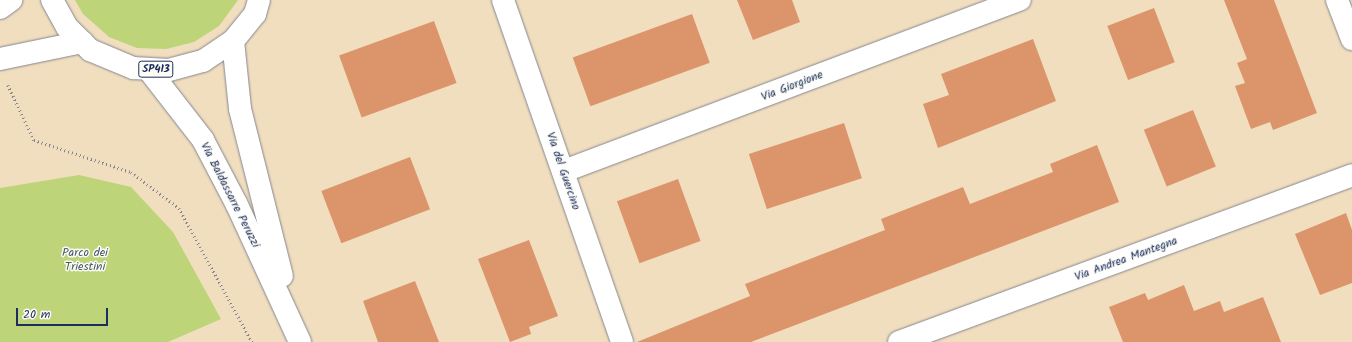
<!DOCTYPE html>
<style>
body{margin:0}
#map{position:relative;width:1352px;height:342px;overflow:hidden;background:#f1debf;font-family:Kalam,sans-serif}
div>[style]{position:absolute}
.green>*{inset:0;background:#bdd478}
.building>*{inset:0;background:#dc946b;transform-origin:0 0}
.path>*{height:2.5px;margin-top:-1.25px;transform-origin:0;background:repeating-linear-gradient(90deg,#86868e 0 1px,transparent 0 4px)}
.roads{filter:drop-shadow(0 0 1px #86868e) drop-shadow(0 0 1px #86868e)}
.minor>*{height:22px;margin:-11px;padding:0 11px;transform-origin:11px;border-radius:11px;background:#fff}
.major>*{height:22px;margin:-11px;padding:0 11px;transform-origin:11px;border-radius:11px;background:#fff}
span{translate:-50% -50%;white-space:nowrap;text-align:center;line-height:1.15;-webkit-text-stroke:3px #fdfcf7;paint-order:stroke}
.shield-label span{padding:1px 3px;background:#fdfcf7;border:1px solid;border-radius:3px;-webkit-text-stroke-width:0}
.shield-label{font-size:11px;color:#1b2f5e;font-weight:700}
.street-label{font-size:12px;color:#1b2f5e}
.park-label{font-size:12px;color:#445864}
.scale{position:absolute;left:16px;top:308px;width:92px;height:18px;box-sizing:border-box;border:2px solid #1b2f5e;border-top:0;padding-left:5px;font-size:12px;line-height:14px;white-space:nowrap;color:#1b2f5e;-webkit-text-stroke:3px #fdfcf7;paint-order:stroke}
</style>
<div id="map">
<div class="green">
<i style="clip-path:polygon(75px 0,238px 0,219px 26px,194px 42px,166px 49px,137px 48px,109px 37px,83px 14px)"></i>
<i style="clip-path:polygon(79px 175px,131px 187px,173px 232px,221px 319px,168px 342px,0 342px,0 188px)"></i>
</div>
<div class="building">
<i style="clip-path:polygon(737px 0,792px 0,800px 22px,753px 40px)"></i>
<i style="clip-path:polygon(1224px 0,1274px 0,1317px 113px,1273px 130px,1270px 122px,1251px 129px,1235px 86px,1245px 83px,1237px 63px,1247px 59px)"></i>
<i style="left:1154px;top:8px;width:58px;height:50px;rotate:69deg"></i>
<i style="left:692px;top:14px;width:52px;height:127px;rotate:70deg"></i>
<i style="left:434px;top:21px;width:66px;height:101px;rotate:70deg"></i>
<i style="clip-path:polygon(1033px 39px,1056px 101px,938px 148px,923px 104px,949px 95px,941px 74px)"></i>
<i style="left:1193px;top:110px;width:61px;height:53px;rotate:68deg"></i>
<i style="left:844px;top:123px;width:58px;height:100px;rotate:72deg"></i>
<i style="clip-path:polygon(1097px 145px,1119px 202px,751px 342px,637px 342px,750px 296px,745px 284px,885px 230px,881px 219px,963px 187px,970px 204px,1053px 172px,1050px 164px)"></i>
<i style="left:410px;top:157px;width:56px;height:95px;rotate:69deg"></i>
<i style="left:678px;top:179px;width:66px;height:65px;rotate:70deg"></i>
<i style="clip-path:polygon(1346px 213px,1352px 230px,1352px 283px,1320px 295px,1295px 234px)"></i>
<i style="clip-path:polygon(529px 240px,558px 316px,529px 327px,531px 334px,510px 342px,478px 259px)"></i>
<i style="clip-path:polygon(415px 281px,439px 342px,378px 342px,363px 301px)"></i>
<i style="clip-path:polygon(1184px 285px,1194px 311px,1220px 301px,1224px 312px,1263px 297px,1281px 342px,1123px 342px,1109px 307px,1145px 293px,1148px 300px)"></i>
</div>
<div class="path">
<i style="left:8px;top:85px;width:61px;rotate:64.7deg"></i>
<i style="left:34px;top:140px;width:102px;rotate:18.3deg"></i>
<i style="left:131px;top:172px;width:60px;rotate:36.9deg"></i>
<i style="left:179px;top:208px;width:153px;rotate:61.4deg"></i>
</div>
<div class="roads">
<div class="minor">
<i style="left:503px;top:0;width:362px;rotate:70.8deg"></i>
<i style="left:1337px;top:0;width:42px;rotate:69deg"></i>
<i style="left:233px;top:41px;width:68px;rotate:84.1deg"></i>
<i style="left:240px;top:109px;width:172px;rotate:75.9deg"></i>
<i style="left:148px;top:69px;width:90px;rotate:52.2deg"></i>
<i style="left:203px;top:140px;width:73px;rotate:62.4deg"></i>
<i style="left:237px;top:205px;width:151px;rotate:65.3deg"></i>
<i style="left:564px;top:171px;width:487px;rotate:-20.6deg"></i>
<i style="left:899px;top:342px;width:483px;rotate:-20.2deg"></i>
</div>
<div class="major">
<i style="left:52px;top:0;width:31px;rotate:61deg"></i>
<i style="left:67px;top:27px;width:33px;rotate:45deg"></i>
<i style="left:90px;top:50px;width:47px;rotate:22.7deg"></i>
<i style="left:133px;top:68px;width:36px;rotate:3deg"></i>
<i style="left:169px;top:70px;width:35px;rotate:-15deg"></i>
<i style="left:203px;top:61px;width:36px;rotate:-34deg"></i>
<i style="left:233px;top:41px;width:35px;rotate:-51deg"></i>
<i style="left:255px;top:14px;width:15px;rotate:-74deg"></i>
<i style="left:0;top:8px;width:14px;rotate:-36deg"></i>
<i style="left:0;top:59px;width:84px;rotate:-11.7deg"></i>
</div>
</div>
<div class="shield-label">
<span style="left:156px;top:69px">SP413</span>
</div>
<div class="street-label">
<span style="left:792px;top:86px;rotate:-21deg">Via Giorgione</span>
<span style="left:563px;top:171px;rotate:71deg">Via del Guercino</span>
<span style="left:230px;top:195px;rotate:63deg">Via Baldassarre Peruzzi</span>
<span style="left:1126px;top:259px;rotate:-20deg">Via Andrea Mantegna</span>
</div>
<div class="park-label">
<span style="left:85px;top:260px">Parco dei<br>Triestini</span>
</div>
<div class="scale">20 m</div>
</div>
